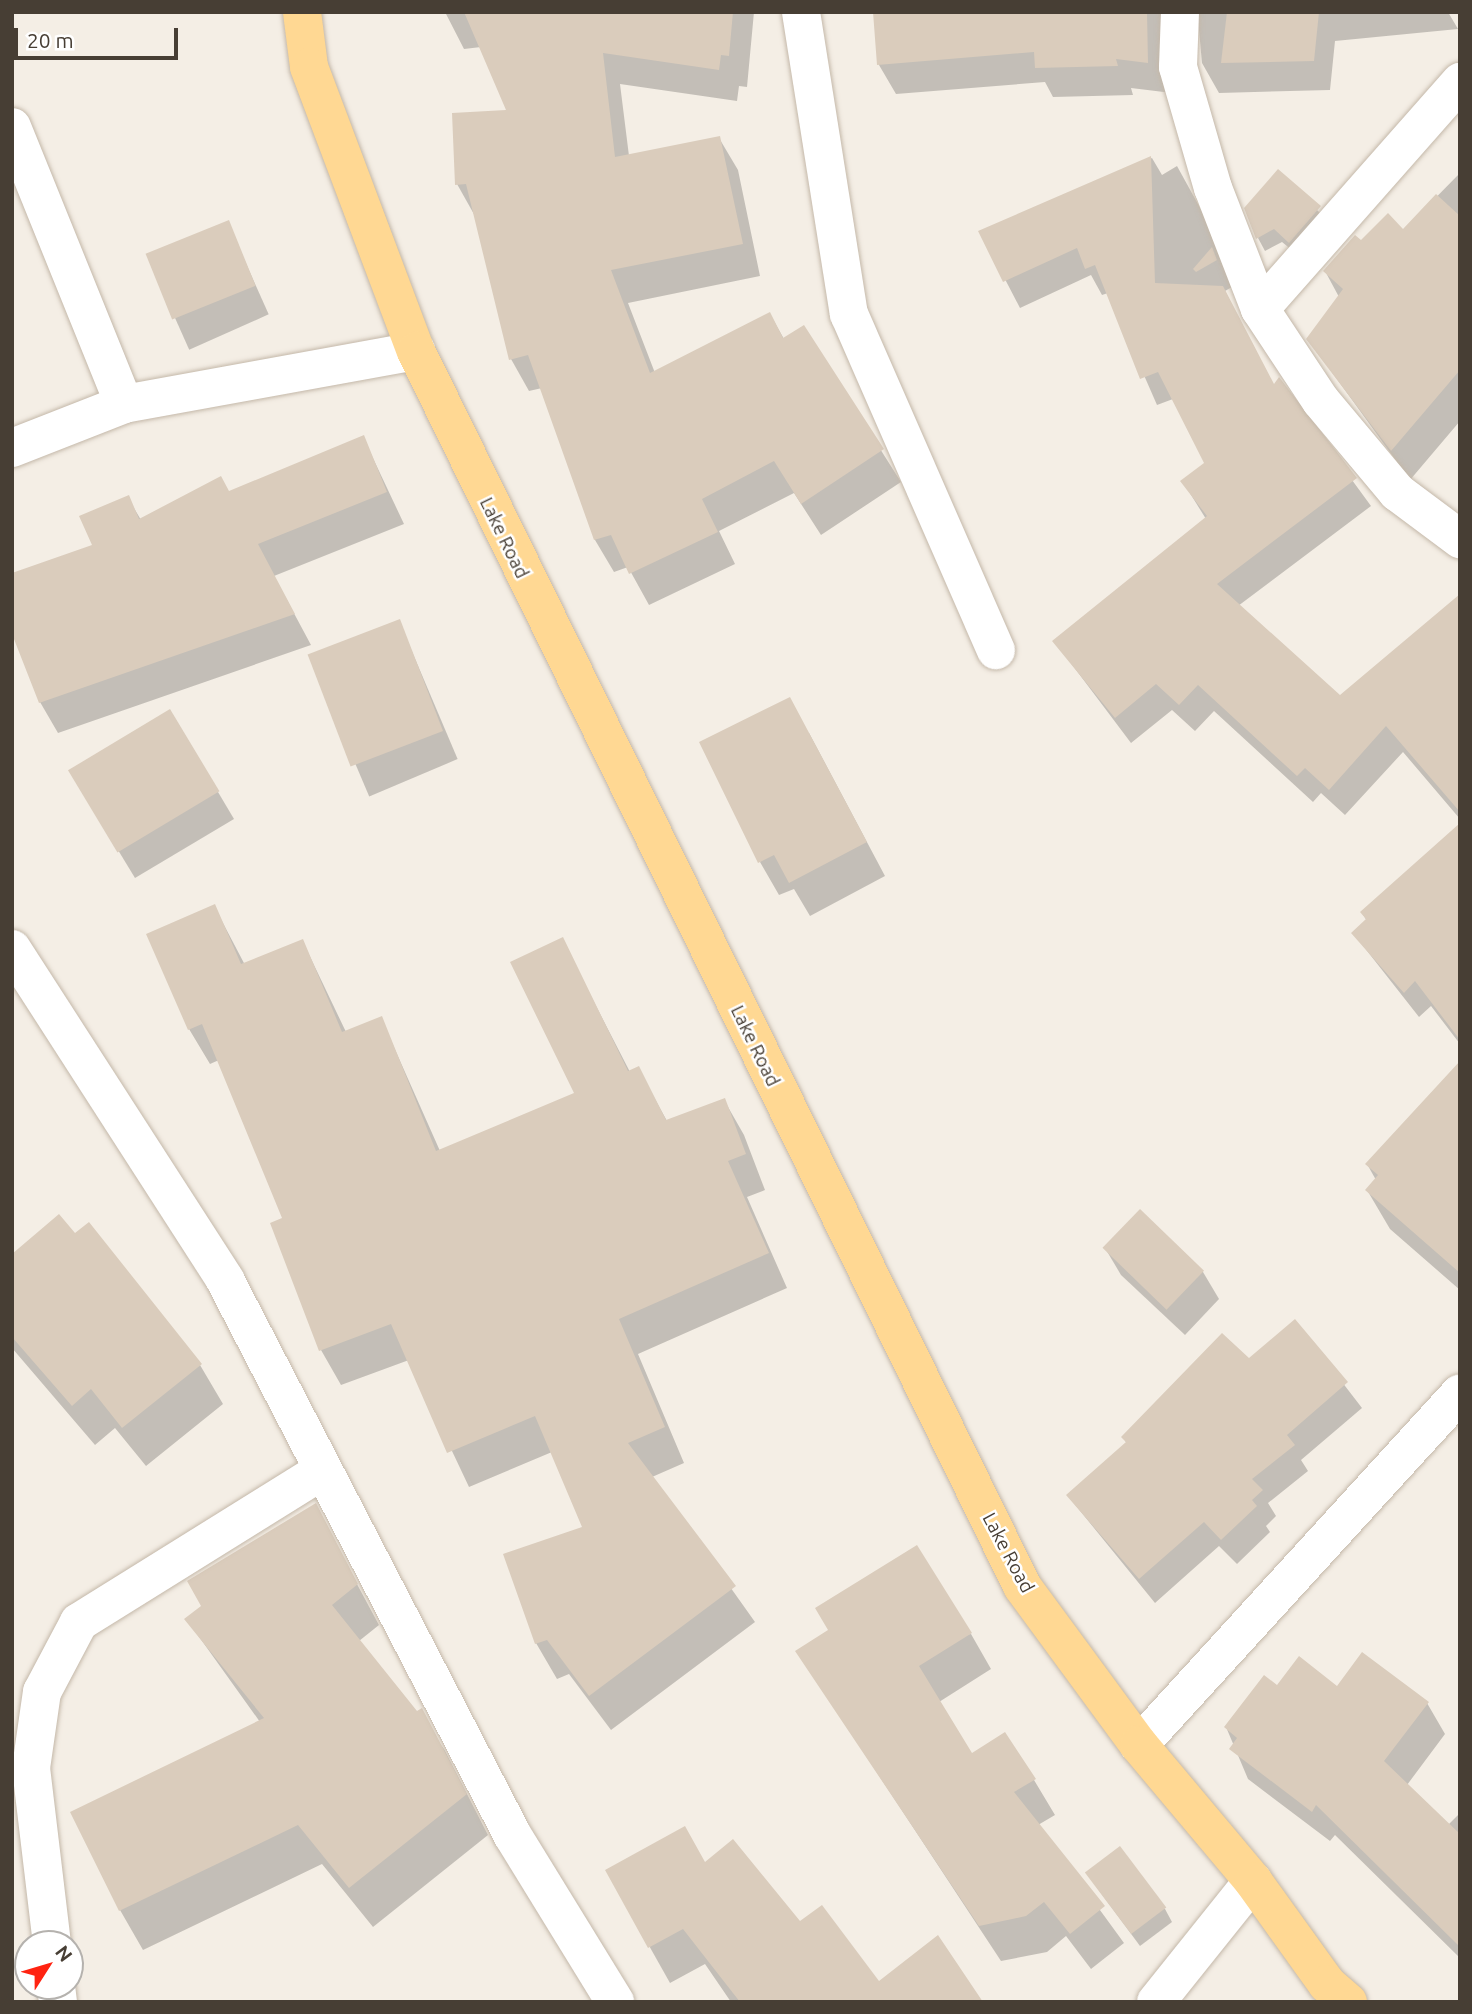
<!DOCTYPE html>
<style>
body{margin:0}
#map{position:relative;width:1472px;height:2014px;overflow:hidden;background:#f4eee5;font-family:Ubuntu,sans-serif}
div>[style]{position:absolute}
.shadow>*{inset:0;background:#0003;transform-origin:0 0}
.building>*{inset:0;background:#daccbc;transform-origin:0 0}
.roads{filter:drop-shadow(0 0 2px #c4b8a9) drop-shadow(0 0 2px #c4b8a9)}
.street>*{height:38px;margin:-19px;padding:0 19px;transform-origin:19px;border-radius:19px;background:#fff}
.primary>*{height:38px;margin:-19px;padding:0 19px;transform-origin:19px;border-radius:19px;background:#ffd893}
span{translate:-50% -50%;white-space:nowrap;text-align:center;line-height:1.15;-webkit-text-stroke:5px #fff;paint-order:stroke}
.street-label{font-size:19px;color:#473e34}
.frame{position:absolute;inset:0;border:14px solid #473e34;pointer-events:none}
.north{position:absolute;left:14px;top:1930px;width:70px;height:70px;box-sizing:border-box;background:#fff;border:2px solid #b5b2ae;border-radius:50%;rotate:53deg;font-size:19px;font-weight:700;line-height:28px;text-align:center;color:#473e34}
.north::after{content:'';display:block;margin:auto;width:24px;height:32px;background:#ff2311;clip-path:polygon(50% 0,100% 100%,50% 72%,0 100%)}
.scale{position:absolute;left:14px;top:28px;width:164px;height:32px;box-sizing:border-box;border:4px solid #473e34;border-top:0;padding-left:9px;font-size:21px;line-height:24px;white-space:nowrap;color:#473e34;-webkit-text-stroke:5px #fff;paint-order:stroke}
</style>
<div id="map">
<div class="shadow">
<i style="clip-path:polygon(445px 12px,754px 12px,747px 87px,739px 86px,737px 101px,620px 84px,629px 156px,719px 138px,738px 170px,760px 276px,628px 303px,655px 373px,770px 314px,784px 339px,803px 327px,901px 482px,821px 535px,794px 493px,719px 531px,735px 564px,649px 605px,628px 567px,614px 572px,595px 540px,542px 388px,529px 391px,511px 359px,475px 216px,457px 184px,509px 112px,481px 47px,464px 49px)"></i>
<i style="clip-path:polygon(875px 12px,1448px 12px,1458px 29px,1335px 41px,1330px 90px,1219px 93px,1202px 63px,1198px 19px,1172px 93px,1131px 88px,1133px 95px,1053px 97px,1045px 82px,896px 94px,879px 65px)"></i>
<i style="clip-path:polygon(1152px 158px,1162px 175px,1177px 166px,1204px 215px,1232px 287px,1225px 291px,1274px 386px,1279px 380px,1371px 506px,1238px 606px,1340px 698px,1460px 614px,1460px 819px,1403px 752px,1345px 815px,1321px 793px,1313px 802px,1214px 711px,1195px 731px,1172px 710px,1131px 743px,1055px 642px,1206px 519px,1183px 482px,1207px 464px,1173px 399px,1157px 405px,1108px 293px,1102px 295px,1091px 275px,1020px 308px,980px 231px)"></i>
<i style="clip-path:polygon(1278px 171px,1328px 221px,1298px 255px,1282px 242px,1265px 251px,1258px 238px)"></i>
<i style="clip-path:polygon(1460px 173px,1460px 421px,1410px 480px,1308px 339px,1339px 297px,1325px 271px,1361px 243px,1403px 231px)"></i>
<i style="left:228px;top:223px;width:100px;height:87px;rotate:66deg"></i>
<i style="clip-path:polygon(363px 437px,404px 524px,274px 576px,311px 645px,58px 733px,40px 702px,128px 498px,141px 520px,228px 493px)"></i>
<i style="left:399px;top:621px;width:150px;height:96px;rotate:67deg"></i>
<i style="clip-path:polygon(809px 733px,885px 876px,810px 916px,794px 889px,779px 895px,760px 862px)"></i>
<i style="clip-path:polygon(218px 792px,234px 819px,135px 878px,87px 799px)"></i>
<i style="clip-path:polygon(1460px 898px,1460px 1044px,1431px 1006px,1419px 1017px,1353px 933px,1367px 921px,1362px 913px)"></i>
<i style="clip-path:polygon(214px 906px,245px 965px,303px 942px,346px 1032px,381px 1018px,440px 1151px,577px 1094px,562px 940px,630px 1072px,638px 1068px,667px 1121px,724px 1100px,744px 1135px,765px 1190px,747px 1197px,787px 1288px,638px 1354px,684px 1463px,652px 1477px,755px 1622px,611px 1730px,569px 1674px,557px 1679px,536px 1643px,584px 1528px,552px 1452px,469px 1487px,409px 1360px,341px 1385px,321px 1350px,284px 1219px,219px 1060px,210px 1064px,189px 1029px)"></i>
<i style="clip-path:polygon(1460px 1088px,1460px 1290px,1390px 1229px,1367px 1190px,1376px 1180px,1367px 1164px)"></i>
<i style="clip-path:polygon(1105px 1248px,1203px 1272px,1219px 1299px,1185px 1335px,1121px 1275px)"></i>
<i style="clip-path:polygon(12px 1256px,200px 1365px,223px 1404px,146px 1466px,115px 1428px,95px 1445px,12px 1348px)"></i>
<i style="clip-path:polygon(1295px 1321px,1362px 1408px,1301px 1460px,1308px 1471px,1268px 1503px,1276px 1516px,1266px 1526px,1270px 1532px,1237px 1564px,1219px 1546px,1155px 1603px,1068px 1496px,1127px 1444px,1123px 1437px,1249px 1361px)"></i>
<i style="clip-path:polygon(315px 1506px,379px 1625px,359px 1641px,444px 1749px,488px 1835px,373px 1927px,322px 1864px,143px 1950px,120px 1910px,260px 1722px,187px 1620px)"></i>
<i style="clip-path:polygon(971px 1634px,991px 1669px,939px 1702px,971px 1755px,1034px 1780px,1055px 1815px,1038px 1825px,1124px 1943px,1091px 1969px,1066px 1936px,1047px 1952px,1001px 1961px,797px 1651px)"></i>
<i style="clip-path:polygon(1277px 1687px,1337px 1688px,1427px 1703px,1445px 1734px,1407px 1785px,1448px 1825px,1460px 1813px,1460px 1958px,1335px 1835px,1330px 1841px,1248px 1779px,1226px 1727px)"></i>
<i style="clip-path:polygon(705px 1864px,879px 1984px,976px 2002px,731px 2002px,705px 1964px,670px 1983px,607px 1871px)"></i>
<i style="clip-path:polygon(1095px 1885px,1165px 1909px,1172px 1922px,1140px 1946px)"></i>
</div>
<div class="building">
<i style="clip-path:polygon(464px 12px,733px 12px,729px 56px,721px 55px,719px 70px,603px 53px,615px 157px,720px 136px,743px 244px,611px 270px,650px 373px,770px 312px,783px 338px,804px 325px,884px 449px,801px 504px,774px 461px,702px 499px,718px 532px,629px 574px,611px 535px,594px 540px,528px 355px,509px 360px,466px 184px,455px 185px,452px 113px,506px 110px)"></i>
<i style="clip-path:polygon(873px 12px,1147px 12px,1148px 63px,1116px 59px,1118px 66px,1035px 68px,1034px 52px,877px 65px)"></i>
<i style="clip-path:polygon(1227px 12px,1319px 12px,1314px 61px,1221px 63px)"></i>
<i style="clip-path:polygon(1151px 156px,1155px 283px,1223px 286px,1274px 384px,1279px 377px,1357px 478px,1217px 584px,1340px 695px,1460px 594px,1460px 812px,1386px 726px,1329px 790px,1305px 768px,1297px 776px,1198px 685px,1179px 705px,1156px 684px,1115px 718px,1052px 641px,1207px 516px,1180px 481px,1204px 463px,1158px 372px,1140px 379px,1095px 265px,1085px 269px,1077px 248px,1003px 282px,978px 231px)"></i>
<i style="clip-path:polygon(1278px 169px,1321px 206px,1289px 243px,1274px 229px,1256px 239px,1244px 208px)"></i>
<i style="clip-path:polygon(1436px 194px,1460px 216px,1460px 370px,1391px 451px,1306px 339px,1343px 289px,1323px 271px,1355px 235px,1361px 240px,1388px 213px,1403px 229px)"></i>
<i style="left:229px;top:220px;width:71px;height:90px;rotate:68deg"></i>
<i style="clip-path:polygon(1212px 247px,1217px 260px,1196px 272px,1193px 269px)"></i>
<i style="clip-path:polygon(364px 435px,387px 492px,258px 544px,295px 614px,39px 703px,12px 634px,12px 573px,92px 545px,79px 516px,129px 495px,139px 519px,221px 476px,229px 491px)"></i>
<i style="left:400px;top:619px;width:120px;height:99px;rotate:69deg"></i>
<i style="clip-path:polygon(790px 697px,867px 842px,789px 883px,774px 855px,758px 863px,699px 742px)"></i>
<i style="left:170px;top:709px;width:96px;height:119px;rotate:59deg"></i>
<i style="clip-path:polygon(1460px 823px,1460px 1040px,1415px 981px,1404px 993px,1351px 933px,1366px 919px,1360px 912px)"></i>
<i style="clip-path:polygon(215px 904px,241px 964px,303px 939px,342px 1032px,382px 1016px,436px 1151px,574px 1093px,510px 962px,563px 937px,628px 1071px,639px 1066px,666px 1120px,725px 1098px,746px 1154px,728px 1161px,769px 1253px,619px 1319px,665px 1427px,628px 1443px,736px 1586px,589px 1696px,547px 1640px,535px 1644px,503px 1554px,582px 1527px,535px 1416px,447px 1453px,391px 1324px,319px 1351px,270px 1223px,282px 1218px,202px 1024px,188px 1030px,146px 934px)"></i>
<i style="clip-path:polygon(1460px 1061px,1460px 1273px,1365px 1190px,1378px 1175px,1365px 1164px)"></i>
<i style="left:1140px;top:1209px;width:89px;height:54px;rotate:44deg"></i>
<i style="clip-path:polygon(59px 1214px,75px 1233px,89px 1222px,202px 1364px,122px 1428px,91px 1389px,72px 1406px,12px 1337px,12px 1254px)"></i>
<i style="clip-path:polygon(1295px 1319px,1348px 1382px,1287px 1435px,1295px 1445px,1252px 1479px,1263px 1490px,1252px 1500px,1257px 1506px,1221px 1540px,1204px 1522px,1139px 1579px,1066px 1495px,1126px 1442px,1121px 1437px,1222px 1333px,1249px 1358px)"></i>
<i style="clip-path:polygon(316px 1503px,358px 1584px,332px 1605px,417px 1711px,422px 1708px,467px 1794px,349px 1888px,298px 1825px,119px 1911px,70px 1812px,264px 1718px,184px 1619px,201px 1606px,187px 1581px)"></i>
<i style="clip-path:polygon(917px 1545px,972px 1633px,919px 1666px,972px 1753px,1005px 1732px,1036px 1779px,1014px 1792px,1105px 1906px,1070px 1934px,1044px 1902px,1026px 1916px,979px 1926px,795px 1651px,828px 1630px,815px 1608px)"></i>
<i style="clip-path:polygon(1362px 1652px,1429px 1702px,1384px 1761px,1460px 1834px,1460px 1947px,1316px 1805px,1312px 1812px,1229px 1749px,1237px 1738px,1224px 1727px,1264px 1675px,1277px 1685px,1299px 1656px,1337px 1686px)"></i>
<i style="clip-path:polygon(685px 1826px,705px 1862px,733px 1839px,800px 1921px,822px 1905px,879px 1981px,938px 1935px,983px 2002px,740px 2002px,683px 1929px,648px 1948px,605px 1870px)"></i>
<i style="left:1120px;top:1846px;width:77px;height:44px;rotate:53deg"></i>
</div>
<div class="roads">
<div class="street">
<i style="left:801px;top:12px;width:306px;rotate:81deg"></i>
<i style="left:849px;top:314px;width:367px;rotate:66.4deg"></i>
<i style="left:1180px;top:12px;width:55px;rotate:92.1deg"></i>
<i style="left:1178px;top:67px;width:126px;rotate:73.9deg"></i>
<i style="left:1213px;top:188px;width:130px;rotate:68.8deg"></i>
<i style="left:1260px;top:309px;width:110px;rotate:56.5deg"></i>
<i style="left:1321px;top:401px;width:119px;rotate:50.1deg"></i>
<i style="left:1397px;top:492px;width:79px;rotate:36.7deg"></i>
<i style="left:12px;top:127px;width:299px;rotate:68deg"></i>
<i style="left:1260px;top:309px;width:303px;rotate:-48.6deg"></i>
<i style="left:12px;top:448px;width:120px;rotate:-21.4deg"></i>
<i style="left:124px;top:404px;width:297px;rotate:-10.3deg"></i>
<i style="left:12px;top:949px;width:394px;rotate:57.2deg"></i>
<i style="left:225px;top:1280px;width:626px;rotate:62.62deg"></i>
<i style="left:513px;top:1836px;width:195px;rotate:58.4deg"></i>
<i style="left:1139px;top:1745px;width:476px;rotate:-47.6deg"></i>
<i style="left:52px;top:1944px;width:177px;rotate:-96.8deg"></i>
<i style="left:31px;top:1768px;width:77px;rotate:-81.8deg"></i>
<i style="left:42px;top:1692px;width:79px;rotate:-62.1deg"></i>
<i style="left:79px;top:1622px;width:286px;rotate:-31.9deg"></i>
<i style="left:56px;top:1986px;width:16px;rotate:83deg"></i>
<i style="left:1156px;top:2002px;width:155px;rotate:-51.3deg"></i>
</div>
<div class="primary">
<i style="left:302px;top:12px;width:55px;rotate:82.7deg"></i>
<i style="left:309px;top:67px;width:303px;rotate:69.4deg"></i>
<i style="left:416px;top:351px;width:1376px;rotate:63.86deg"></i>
<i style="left:1022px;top:1586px;width:197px;rotate:53.7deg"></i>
<i style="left:1139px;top:1745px;width:177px;rotate:50deg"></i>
<i style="left:1253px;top:1881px;width:127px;rotate:54.3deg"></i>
<i style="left:1327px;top:1984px;width:28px;rotate:41deg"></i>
</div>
</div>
<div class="street-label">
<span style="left:504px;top:538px;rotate:64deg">Lake Road</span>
<span style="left:755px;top:1046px;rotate:64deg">Lake Road</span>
<span style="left:1008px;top:1553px;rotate:62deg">Lake Road</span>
</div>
<div class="frame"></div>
<div class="north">N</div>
<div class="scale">20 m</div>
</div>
